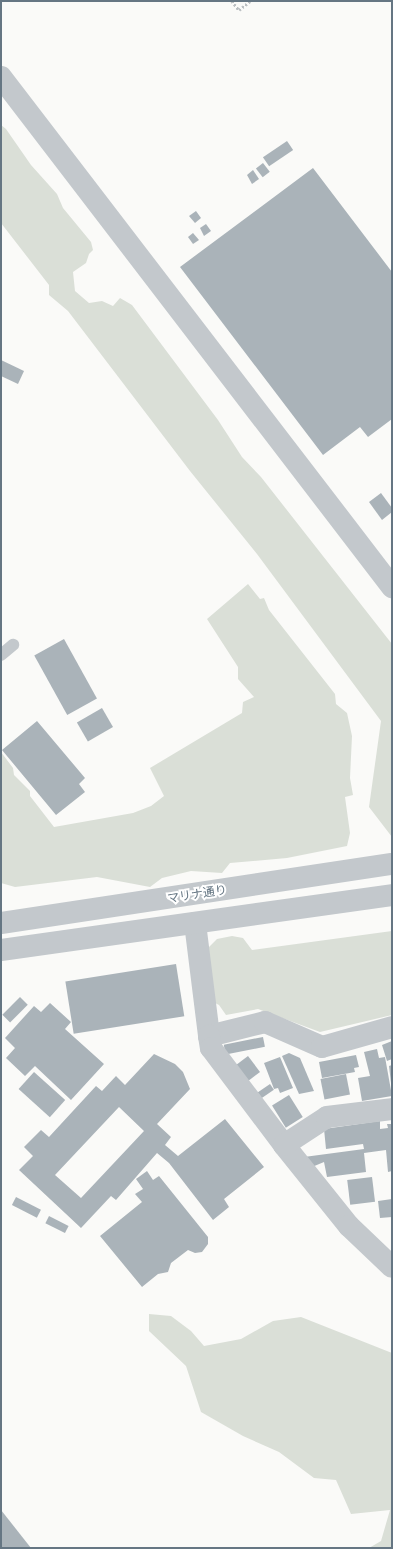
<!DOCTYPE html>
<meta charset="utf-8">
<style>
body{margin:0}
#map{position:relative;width:393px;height:1549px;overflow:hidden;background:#fafaf8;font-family:Mulish,"Noto Sans JP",sans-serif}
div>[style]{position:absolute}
.green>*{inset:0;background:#dadfd7}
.building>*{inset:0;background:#aab3b9;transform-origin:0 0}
.path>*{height:2.5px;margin-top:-1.25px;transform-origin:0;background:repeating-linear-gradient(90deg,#bbbfc2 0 2px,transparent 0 4px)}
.service>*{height:12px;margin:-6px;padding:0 6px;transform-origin:6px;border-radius:6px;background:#c3c8cc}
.minor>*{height:22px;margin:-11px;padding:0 11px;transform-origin:11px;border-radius:11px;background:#c3c8cc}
.tertiary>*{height:22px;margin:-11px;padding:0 11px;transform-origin:11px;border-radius:11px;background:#c3c8cc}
span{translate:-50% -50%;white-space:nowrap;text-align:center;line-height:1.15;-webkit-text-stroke:4px #fff;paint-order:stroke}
.street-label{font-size:12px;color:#657683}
.frame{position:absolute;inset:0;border:2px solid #657683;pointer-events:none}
</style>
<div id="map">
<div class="green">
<i style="clip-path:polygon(1px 125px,6px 129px,31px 165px,57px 194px,63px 208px,91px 242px,93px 250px,89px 254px,86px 263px,73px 272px,75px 291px,89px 303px,102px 301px,113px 306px,120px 298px,132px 305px,218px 420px,242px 457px,261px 477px,392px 644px,392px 837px,369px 807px,381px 721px,257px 554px,190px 471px,68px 311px,49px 295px,49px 285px,1px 223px)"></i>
<i style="clip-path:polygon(248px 584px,260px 599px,264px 598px,269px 610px,335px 694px,336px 704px,347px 713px,352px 736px,350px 778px,353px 795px,345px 797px,350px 833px,347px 846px,287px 858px,230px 863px,222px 873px,191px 871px,162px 878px,150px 887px,97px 877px,15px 887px,1px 883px,1px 752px,13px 768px,14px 775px,30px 791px,30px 796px,54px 827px,133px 813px,151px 806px,164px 796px,150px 768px,242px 713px,243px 702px,254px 697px,238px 679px,238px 667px,207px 619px)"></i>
<i style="clip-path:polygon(392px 931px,392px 1015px,320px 1032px,258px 1009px,226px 1015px,219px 1005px,211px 1001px,205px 951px,217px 939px,232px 936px,243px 938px,252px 950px)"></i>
<i style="clip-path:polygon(149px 1314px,171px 1316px,191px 1331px,204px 1346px,241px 1339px,273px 1321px,301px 1317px,392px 1353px,392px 1548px,369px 1548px,381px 1541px,390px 1510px,351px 1514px,336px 1480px,314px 1478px,279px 1452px,243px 1436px,201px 1412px,186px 1366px,149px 1331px)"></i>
</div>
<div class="building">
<i style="left:287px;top:141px;width:11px;height:29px;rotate:56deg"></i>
<i style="left:263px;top:163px;width:11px;height:9px;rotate:52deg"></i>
<i style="clip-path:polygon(313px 168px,392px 272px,392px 419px,368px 437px,360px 427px,323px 455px,180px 267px)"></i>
<i style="clip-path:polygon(253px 170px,259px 179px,252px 184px,247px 175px)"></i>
<i style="clip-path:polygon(196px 211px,201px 218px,195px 223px,189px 216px)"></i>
<i style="clip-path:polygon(206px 224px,211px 231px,204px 236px,200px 228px)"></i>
<i style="clip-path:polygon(193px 233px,199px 240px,193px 244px,188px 237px)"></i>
<i style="clip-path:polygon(1px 360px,24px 371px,18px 384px,1px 376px)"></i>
<i style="clip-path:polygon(381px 493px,392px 508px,392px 512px,382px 520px,369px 502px)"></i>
<i style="left:64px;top:639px;width:68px;height:34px;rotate:61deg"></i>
<i style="left:102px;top:708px;width:22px;height:29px;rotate:60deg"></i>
<i style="clip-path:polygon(37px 721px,85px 778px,79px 784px,85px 792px,56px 815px,2px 750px)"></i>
<i style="left:176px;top:964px;width:53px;height:112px;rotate:81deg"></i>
<i style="left:20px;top:997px;width:11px;height:25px;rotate:45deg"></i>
<i style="clip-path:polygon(50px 1003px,71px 1022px,65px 1029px,104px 1064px,71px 1100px,35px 1066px,25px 1076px,6px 1058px,15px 1048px,5px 1038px,34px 1006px,41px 1012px)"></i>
<i style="left:263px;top:1037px;width:10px;height:40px;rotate:79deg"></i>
<i style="clip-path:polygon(392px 1041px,392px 1059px,387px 1061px,382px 1045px)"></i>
<i style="clip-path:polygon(377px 1049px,379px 1058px,385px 1057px,392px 1096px,362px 1101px,358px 1078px,370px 1076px,364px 1052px)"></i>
<i style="clip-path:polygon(289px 1053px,300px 1058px,314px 1091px,299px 1094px,282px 1056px)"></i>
<i style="clip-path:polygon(evenodd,154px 1054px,175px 1064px,183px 1072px,190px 1089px,157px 1124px,171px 1137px,165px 1145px,178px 1156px,225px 1119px,264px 1167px,224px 1199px,229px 1207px,213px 1220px,169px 1163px,157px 1153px,116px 1200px,111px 1196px,81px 1228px,19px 1170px,33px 1156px,24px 1147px,41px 1130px,49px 1137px,96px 1086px,102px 1091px,116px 1076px,125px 1085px,154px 1054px,119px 1107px,144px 1131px,81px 1198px,55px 1175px,119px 1107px)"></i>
<i style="clip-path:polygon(356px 1055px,359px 1067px,354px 1068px,355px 1072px,322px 1078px,319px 1062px)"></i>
<i style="left:248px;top:1056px;width:20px;height:17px;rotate:53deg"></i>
<i style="clip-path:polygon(280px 1057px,293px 1088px,280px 1093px,278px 1088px,274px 1089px,264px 1063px)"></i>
<i style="clip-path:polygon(392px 1065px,392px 1083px,391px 1083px,389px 1066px)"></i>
<i style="left:34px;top:1072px;width:42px;height:23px;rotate:42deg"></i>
<i style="left:346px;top:1074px;width:21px;height:26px;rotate:79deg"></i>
<i style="left:270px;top:1084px;width:7px;height:15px;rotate:56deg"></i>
<i style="left:289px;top:1095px;width:26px;height:20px;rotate:58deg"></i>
<i style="clip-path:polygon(380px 1121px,380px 1129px,388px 1128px,387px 1124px,392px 1124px,392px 1171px,388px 1172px,386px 1150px,364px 1153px,366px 1172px,327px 1177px,324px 1162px,312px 1167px,304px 1157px,364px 1149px,363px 1144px,326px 1149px,324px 1129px)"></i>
<i style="clip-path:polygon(147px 1171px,153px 1180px,159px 1176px,208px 1237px,208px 1244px,202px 1252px,195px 1253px,188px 1250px,171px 1263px,168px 1272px,158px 1274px,142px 1287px,100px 1236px,142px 1202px,135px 1194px,143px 1189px,136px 1179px)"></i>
<i style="left:372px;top:1177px;width:25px;height:25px;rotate:83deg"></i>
<i style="left:16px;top:1197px;width:28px;height:9px;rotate:27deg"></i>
<i style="clip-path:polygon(392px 1199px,392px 1217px,380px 1218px,378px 1201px)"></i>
<i style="left:49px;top:1216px;width:22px;height:8px;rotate:27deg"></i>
<i style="clip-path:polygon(1px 1510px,31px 1548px,1px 1548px)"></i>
</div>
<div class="path">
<i style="left:232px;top:1px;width:11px;rotate:52deg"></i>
<i style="left:239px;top:10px;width:14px;rotate:-39deg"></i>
</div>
<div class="service">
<i style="left:1px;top:655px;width:16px;rotate:-40deg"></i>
</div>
<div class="minor">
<i style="left:195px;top:923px;width:114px;rotate:82.9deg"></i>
<i style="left:209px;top:1036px;width:58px;rotate:-14deg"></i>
<i style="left:265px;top:1022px;width:62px;rotate:23.7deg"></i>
<i style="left:322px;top:1047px;width:73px;rotate:-15.9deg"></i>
<i style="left:209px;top:1036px;width:12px;rotate:81deg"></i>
<i style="left:211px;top:1048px;width:121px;rotate:53deg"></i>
<i style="left:284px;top:1145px;width:104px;rotate:51.3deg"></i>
<i style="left:349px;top:1226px;width:59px;rotate:43.6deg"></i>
<i style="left:284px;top:1145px;width:51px;rotate:-33.1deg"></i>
<i style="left:327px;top:1117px;width:65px;rotate:-7deg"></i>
</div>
<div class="tertiary">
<i style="left:1px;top:77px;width:643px;rotate:52.52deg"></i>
<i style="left:1px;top:923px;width:395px;rotate:-8.6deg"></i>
<i style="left:1px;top:950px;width:395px;rotate:-8deg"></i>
</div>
<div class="street-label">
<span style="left:197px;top:894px;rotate:-9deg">マリナ通り</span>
</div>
<div class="frame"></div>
</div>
